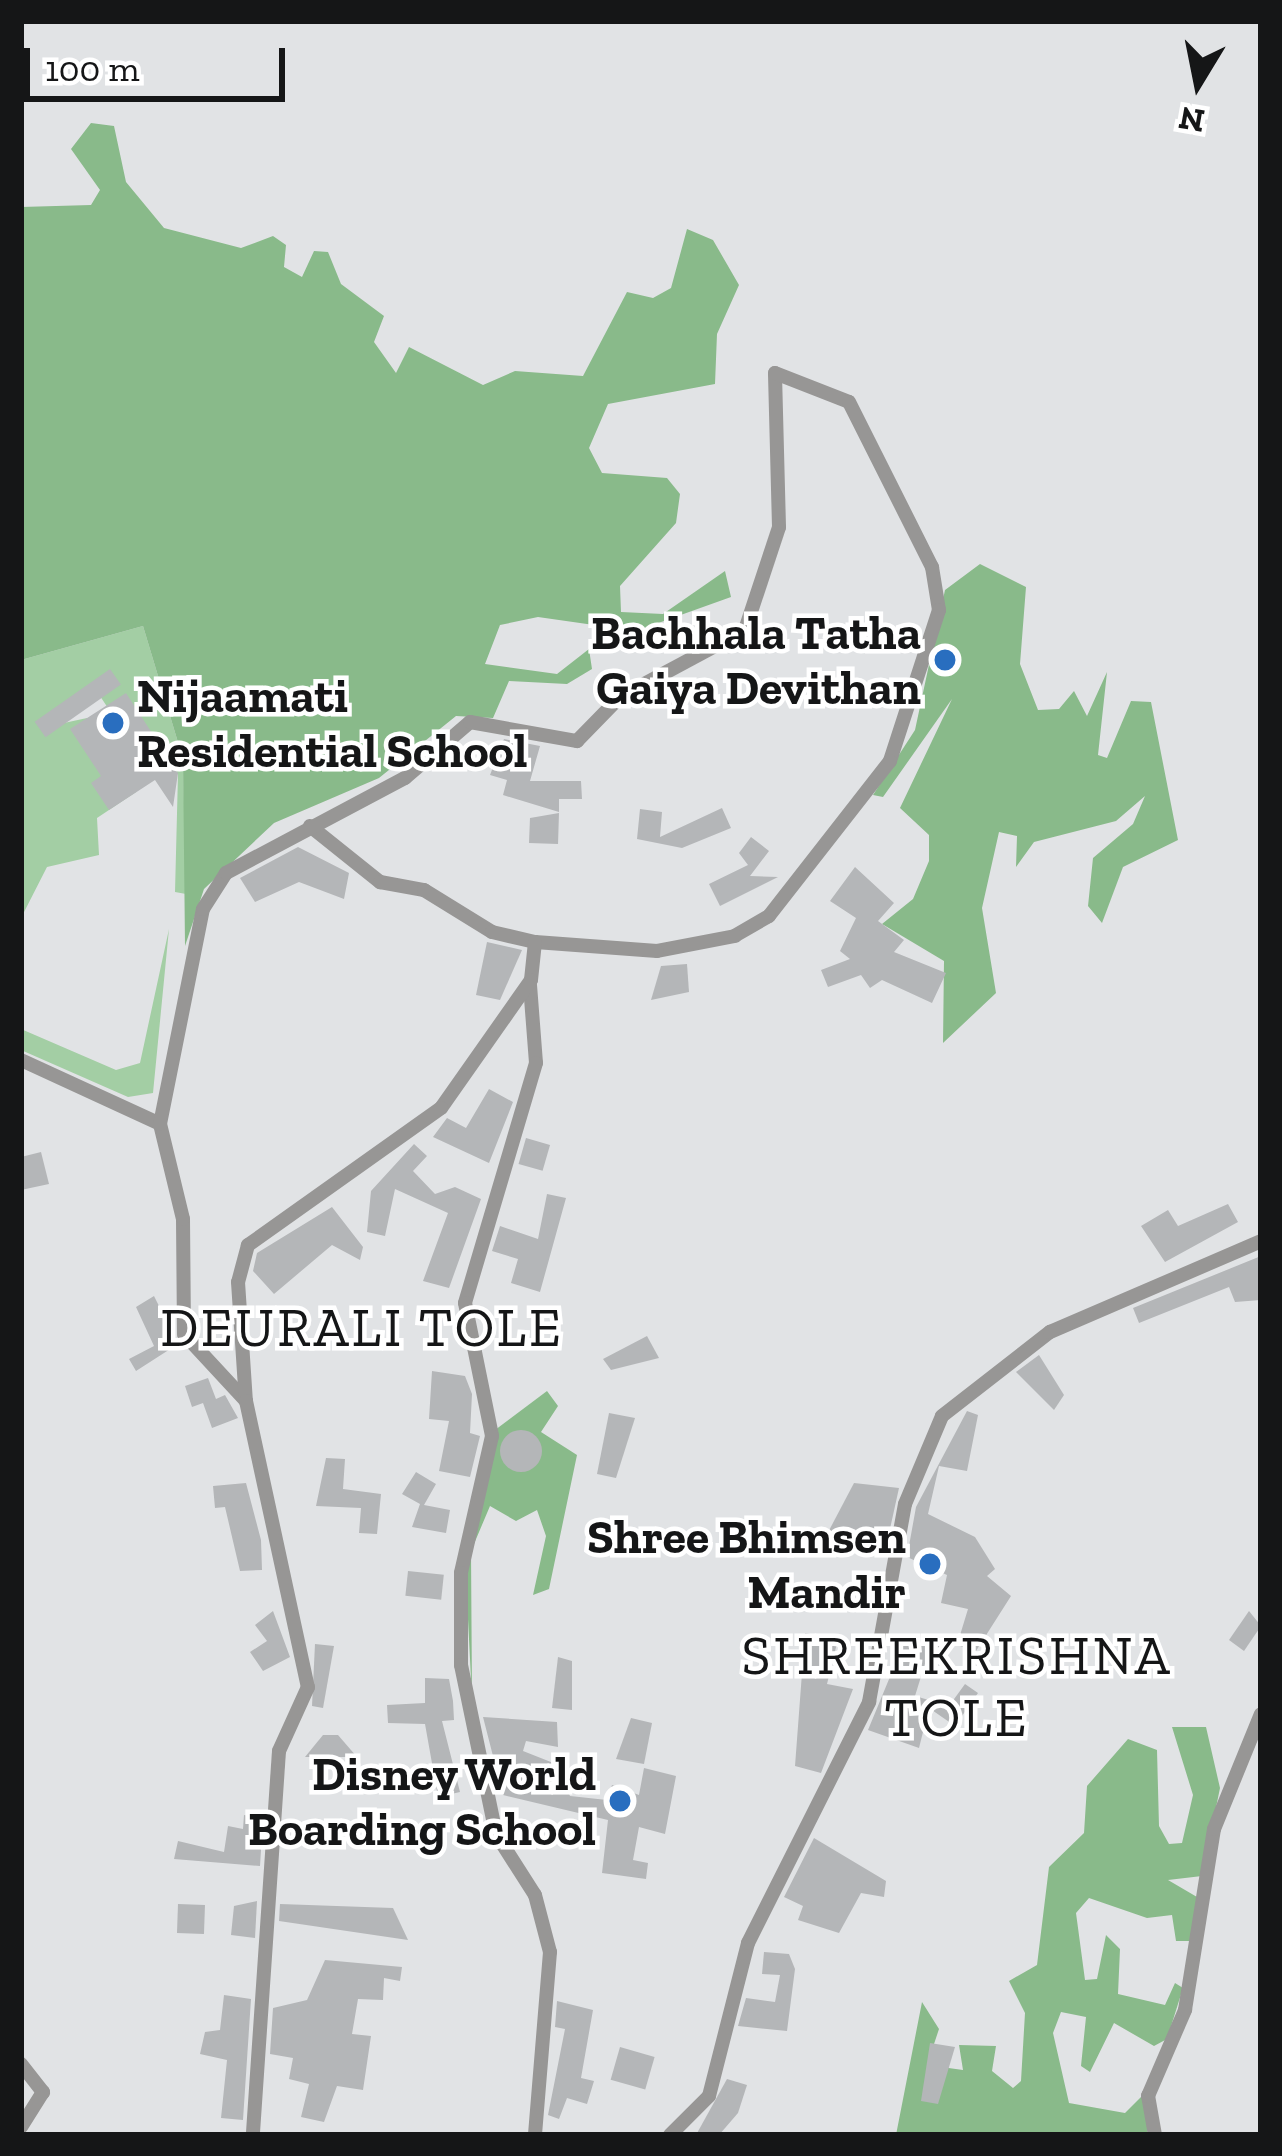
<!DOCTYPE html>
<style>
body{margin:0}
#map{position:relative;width:1282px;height:2156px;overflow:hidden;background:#e1e3e5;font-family:"Zilla Slab",serif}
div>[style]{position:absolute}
.green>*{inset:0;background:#a3cea4}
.forest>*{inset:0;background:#89ba8a}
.building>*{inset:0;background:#b4b6b8;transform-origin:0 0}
.round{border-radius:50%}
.minor>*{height:14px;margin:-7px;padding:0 7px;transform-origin:7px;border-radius:7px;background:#979695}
.dots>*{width:33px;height:33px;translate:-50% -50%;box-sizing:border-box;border:6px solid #fff;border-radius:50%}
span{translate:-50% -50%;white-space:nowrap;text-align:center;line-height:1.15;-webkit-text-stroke:9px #fff;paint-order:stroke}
.poi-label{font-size:48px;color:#151617;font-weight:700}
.right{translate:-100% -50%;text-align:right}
.left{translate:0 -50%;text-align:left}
.quarter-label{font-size:54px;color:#151617;letter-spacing:3px}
.frame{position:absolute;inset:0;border:24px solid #151617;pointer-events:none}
.north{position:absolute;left:1138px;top:24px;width:120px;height:120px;-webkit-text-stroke:9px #fff;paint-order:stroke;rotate:190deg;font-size:33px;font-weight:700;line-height:48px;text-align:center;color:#151617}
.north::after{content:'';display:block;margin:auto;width:42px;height:54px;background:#151617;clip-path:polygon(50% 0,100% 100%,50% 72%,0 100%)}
.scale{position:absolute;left:24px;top:48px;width:261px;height:54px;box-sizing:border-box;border:6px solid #151617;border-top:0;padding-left:15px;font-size:36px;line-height:42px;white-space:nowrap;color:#151617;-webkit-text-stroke:9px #fff;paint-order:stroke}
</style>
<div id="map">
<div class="green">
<i style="clip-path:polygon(143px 626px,183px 759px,186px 894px,175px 892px,178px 774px,159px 785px,100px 696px,64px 723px,87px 718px,136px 792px,97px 818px,99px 855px,47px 867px,21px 918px,21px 660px)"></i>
<i style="clip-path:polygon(169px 929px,153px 1093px,128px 1097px,21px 1050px,21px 1029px,116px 1070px,140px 1063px)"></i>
</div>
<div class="forest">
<i style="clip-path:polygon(91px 123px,114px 126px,126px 182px,164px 228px,241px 248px,273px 236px,286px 245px,284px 267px,302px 277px,314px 251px,328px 252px,341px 284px,384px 316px,374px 342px,396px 373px,409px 347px,483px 385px,515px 371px,583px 376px,627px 292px,653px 298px,671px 288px,687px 229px,713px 240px,739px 285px,717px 334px,715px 384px,608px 404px,589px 448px,602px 473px,667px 478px,680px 494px,676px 523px,620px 586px,621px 612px,663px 614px,725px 571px,731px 597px,636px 631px,538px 617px,500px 625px,485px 664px,557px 674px,589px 649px,592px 669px,567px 684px,509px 681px,493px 718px,456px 716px,379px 778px,274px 823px,204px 889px,185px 946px,183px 759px,143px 626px,21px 660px,21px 207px,91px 205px,100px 190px,71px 149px)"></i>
<i style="clip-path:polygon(980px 564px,1026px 587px,1020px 664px,1038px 710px,1059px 709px,1074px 691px,1087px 716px,1107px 672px,1098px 755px,1107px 758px,1131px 701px,1151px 702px,1178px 840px,1123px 867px,1102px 923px,1088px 906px,1093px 858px,1133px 824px,1145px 796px,1116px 821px,1034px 842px,1016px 867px,1017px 836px,999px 832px,982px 908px,996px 993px,943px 1043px,944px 961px,882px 924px,913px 899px,929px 861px,929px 835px,900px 808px,952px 699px,883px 797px,873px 795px,915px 730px,945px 590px)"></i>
<i style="clip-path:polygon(547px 1391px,558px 1406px,541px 1432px,577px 1455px,549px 1589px,533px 1595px,546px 1536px,537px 1510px,516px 1521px,490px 1506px,471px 1551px,472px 1698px,466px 1580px,472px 1526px,495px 1430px)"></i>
<i style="clip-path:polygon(1172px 1727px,1206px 1727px,1220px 1788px,1202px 1876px,1168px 1880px,1197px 1897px,1192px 1941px,1176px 1941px,1172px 1915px,1147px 1918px,1089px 1898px,1076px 1913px,1085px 1980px,1097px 1979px,1106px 1935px,1120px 1949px,1118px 1994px,1165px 2005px,1175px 1983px,1183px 1988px,1167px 2039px,1154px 2046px,1114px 2023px,1090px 2072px,1081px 2066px,1086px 2017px,1061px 2012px,1053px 2033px,1069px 2103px,1125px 2113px,1144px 2094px,1148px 2135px,896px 2135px,922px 2002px,939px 2029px,927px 2065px,963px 2070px,959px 2045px,996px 2046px,992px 2071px,1013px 2088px,1021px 2081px,1025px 2013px,1009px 1981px,1037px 1965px,1049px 1867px,1084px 1833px,1087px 1786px,1128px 1739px,1157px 1750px,1159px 1826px,1169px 1844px,1182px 1843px,1193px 1795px)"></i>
</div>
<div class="building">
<i style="left:110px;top:669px;width:19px;height:92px;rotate:55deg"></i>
<i style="clip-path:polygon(126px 693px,178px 773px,173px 807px,155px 780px,109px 810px,91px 783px,101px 776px,70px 729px)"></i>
<i style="clip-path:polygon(504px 739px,540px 746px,530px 781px,581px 781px,582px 799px,559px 799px,559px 812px,503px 795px,507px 780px,490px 775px)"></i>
<i style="clip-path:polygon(722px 808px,731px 828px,682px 848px,637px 839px,640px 809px,662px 812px,660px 837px)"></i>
<i style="clip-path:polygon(559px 813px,558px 844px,529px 843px,530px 818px)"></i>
<i style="clip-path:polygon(751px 837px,769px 851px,750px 876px,778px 877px,720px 906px,709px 884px,748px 865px,739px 853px)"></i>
<i style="clip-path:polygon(298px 847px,349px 873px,344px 899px,299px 882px,255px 902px,240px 878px)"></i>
<i style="clip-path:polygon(855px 867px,894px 903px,878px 921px,904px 940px,894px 952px,946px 973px,932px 1003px,882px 980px,870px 988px,861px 975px,828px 987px,821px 970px,850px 959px,840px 951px,856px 918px,830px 901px)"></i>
<i style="clip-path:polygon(487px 942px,522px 950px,500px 1000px,476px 995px)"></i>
<i style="clip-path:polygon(687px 964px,689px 992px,651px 1000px,661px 966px)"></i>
<i style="clip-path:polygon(489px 1089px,513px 1102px,489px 1163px,433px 1137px,447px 1118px,466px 1128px)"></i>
<i style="left:526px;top:1138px;width:25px;height:27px;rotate:16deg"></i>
<i style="clip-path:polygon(414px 1144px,427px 1156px,413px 1171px,435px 1194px,455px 1187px,481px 1199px,449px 1288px,423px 1281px,448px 1213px,395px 1189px,385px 1236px,367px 1232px,371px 1191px)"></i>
<i style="clip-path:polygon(41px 1152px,49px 1184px,21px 1190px,21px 1157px)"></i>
<i style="clip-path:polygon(547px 1194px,566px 1198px,540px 1292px,511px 1283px,518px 1259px,492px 1251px,500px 1226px,538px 1239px)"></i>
<i style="clip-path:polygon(1228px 1204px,1238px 1222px,1165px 1262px,1141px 1226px,1168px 1210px,1178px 1226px)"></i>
<i style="clip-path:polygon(332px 1207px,363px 1247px,360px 1260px,332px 1245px,274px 1294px,253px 1271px,257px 1253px)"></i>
<i style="clip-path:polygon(1261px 1256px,1261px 1300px,1235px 1302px,1229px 1287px,1139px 1323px,1133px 1308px)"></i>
<i style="clip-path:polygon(154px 1296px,178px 1344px,136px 1371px,129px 1359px,154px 1346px,136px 1307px)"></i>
<i style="clip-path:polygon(647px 1336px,659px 1358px,611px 1370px,603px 1359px)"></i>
<i style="clip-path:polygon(1039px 1355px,1064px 1395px,1054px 1410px,1016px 1372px)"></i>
<i style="clip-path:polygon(432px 1371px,465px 1376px,472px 1394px,470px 1433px,480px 1436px,470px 1477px,439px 1471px,449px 1421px,429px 1419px)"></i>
<i style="clip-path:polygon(208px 1378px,216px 1399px,225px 1395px,238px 1418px,212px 1428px,203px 1403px,192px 1407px,185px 1386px)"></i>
<i style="clip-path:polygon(967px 1411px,978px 1415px,967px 1471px,939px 1466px,928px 1514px,975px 1537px,995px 1569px,987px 1576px,1011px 1596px,976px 1651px,957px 1645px,968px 1609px,941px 1603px,947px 1575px,907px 1557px,916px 1507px)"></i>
<i style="clip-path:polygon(609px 1413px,635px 1418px,616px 1478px,597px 1474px)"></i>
<i class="round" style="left:500px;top:1430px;width:42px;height:42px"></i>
<i style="clip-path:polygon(326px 1458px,345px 1459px,343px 1489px,381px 1494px,377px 1534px,359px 1533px,361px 1508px,316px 1506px)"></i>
<i style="clip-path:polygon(416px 1472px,436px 1484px,424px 1505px,450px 1510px,446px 1533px,412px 1527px,420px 1504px,402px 1494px)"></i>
<i style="clip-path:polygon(246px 1483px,261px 1540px,262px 1570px,240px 1571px,225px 1507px,215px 1508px,213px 1486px)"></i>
<i style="clip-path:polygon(854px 1483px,899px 1488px,884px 1556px,824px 1540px)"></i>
<i style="left:408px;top:1571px;width:36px;height:25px;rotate:6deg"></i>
<i style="clip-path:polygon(273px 1611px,290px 1657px,263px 1671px,250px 1652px,267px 1641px,255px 1625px)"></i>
<i style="clip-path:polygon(1249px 1611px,1261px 1626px,1244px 1651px,1229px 1640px)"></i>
<i style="clip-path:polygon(805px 1633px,838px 1639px,827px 1684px,853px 1689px,821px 1773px,795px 1766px)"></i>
<i style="clip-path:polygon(906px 1638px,946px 1643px,942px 1657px,928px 1654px,915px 1696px,949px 1706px,965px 1684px,978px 1693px,955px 1726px,929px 1708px,919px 1748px,868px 1730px)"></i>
<i style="clip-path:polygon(315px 1644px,334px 1646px,323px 1708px,312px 1706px)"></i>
<i style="clip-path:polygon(558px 1657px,572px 1661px,572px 1710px,552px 1708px)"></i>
<i style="clip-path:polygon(425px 1678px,449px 1679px,453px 1701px,454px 1720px,442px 1721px,460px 1792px,438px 1797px,425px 1724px,388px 1723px,387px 1705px,425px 1703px)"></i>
<i style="clip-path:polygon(483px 1717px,557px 1722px,558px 1747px,526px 1741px,523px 1751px,556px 1764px,570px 1796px,607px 1800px,612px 1785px,639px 1795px,644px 1768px,676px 1776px,665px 1834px,639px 1827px,633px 1860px,648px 1863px,646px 1879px,602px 1873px,608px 1820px,503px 1795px)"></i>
<i style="clip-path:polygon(631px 1718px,652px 1723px,644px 1764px,616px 1759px)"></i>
<i style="clip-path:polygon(323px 1735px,338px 1735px,357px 1757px,305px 1757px)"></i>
<i style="clip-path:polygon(244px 1815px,263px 1818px,260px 1866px,174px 1859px,178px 1841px,224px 1852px,228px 1826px,243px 1829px)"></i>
<i style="clip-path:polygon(814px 1838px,886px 1881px,884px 1897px,861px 1893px,839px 1933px,798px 1920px,803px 1906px,784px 1897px)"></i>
<i style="clip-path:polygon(257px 1901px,255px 1938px,231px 1935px,234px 1906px)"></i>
<i style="left:178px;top:1904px;width:27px;height:29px;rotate:2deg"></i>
<i style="clip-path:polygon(280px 1904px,393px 1908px,408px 1940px,279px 1921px)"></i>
<i style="clip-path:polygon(764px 1952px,789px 1954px,795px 1969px,787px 2031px,738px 2026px,746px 1998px,775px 2002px,780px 1975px,762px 1974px)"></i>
<i style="clip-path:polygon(325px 1960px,402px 1967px,400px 1981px,384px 1978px,383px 2000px,358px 1999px,352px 2034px,371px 2036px,363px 2090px,337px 2086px,324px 2122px,301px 2117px,309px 2084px,289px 2079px,293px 2058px,270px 2054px,273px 2008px,307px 2000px)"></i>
<i style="clip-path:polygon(224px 1995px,251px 1999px,243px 2120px,221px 2118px,227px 2060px,200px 2054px,205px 2032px,220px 2030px)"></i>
<i style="clip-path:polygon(557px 2001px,593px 2010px,581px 2078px,594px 2081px,587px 2104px,567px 2098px,559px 2119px,548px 2115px,565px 2029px,555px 2027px)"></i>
<i style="clip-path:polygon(930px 2043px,955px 2047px,938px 2104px,921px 2101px)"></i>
<i style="left:620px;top:2047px;width:36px;height:34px;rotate:16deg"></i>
<i style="clip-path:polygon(727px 2079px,747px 2085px,738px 2113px,719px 2135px,696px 2135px)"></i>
</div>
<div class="minor">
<i style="left:310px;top:826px;width:90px;rotate:38.7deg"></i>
<i style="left:380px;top:882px;width:45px;rotate:10.3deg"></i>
<i style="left:424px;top:890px;width:80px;rotate:31.7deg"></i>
<i style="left:492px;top:932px;width:44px;rotate:13.1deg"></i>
<i style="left:530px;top:985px;width:78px;rotate:85.6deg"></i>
<i style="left:536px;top:1063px;width:250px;rotate:106.5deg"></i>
<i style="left:465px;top:1303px;width:136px;rotate:78.5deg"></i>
<i style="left:492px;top:1436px;width:140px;rotate:102.8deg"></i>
<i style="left:461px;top:1573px;width:92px;rotate:90deg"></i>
<i style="left:461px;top:1665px;width:173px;rotate:78.3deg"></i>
<i style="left:496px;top:1834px;width:72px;rotate:57.4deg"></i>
<i style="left:535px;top:1895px;width:59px;rotate:75.3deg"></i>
<i style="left:550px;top:1952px;width:184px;rotate:94.7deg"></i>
<i style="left:21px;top:1060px;width:153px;rotate:24.7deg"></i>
<i style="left:246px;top:1401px;width:91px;rotate:-132.8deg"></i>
<i style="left:184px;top:1334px;width:115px;rotate:-90.5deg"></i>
<i style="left:183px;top:1219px;width:98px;rotate:-103.6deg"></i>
<i style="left:160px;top:1124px;width:219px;rotate:-78.7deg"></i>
<i style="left:203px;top:909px;width:43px;rotate:-57.4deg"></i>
<i style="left:226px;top:873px;width:203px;rotate:-28deg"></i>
<i style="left:405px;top:778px;width:86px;rotate:-40.7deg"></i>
<i style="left:470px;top:722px;width:109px;rotate:10.1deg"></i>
<i style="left:577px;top:741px;width:62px;rotate:-45.7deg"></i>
<i style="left:620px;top:697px;width:142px;rotate:-28.2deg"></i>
<i style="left:745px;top:630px;width:108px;rotate:-71.7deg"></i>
<i style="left:779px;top:527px;width:154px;rotate:-91.5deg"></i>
<i style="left:775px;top:373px;width:79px;rotate:21.4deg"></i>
<i style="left:849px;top:402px;width:185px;rotate:63.3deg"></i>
<i style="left:932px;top:567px;width:44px;rotate:80.8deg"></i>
<i style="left:939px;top:610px;width:159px;rotate:108deg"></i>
<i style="left:890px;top:761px;width:197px;rotate:128deg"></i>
<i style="left:769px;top:916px;width:39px;rotate:150deg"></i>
<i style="left:735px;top:936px;width:79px;rotate:169.1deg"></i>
<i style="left:657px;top:951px;width:122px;rotate:-175.8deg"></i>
<i style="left:535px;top:942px;width:38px;rotate:96deg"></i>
<i style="left:531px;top:980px;width:156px;rotate:125.1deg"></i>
<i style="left:441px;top:1108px;width:237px;rotate:144.6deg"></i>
<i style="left:248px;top:1245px;width:38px;rotate:105deg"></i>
<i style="left:238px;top:1282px;width:119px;rotate:86.2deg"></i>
<i style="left:246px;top:1401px;width:293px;rotate:77.8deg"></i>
<i style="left:308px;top:1687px;width:70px;rotate:114.4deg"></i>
<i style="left:279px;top:1751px;width:385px;rotate:93.9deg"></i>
<i style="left:21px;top:2064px;width:36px;rotate:52deg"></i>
<i style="left:43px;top:2092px;width:41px;rotate:122.2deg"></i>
<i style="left:670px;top:2135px;width:55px;rotate:-45deg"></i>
<i style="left:709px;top:2096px;width:158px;rotate:-75.7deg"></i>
<i style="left:748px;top:1943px;width:270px;rotate:-63.3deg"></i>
<i style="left:869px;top:1702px;width:201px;rotate:-79.7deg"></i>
<i style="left:905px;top:1504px;width:95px;rotate:-67.2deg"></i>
<i style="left:942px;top:1416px;width:137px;rotate:-37.9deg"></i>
<i style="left:1050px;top:1332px;width:230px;rotate:-23.3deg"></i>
<i style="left:1155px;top:2135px;width:40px;rotate:-100deg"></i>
<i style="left:1148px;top:2096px;width:94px;rotate:-66.7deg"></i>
<i style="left:1185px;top:2010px;width:183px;rotate:-80.9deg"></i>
<i style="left:1214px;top:1829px;width:124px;rotate:-67.8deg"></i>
</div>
<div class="dots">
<i style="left:945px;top:660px;background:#296ebf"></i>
<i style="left:113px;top:723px;background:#296ebf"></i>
<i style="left:930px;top:1564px;background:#296ebf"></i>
<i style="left:620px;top:1801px;background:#296ebf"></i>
</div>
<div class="poi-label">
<span class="right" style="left:921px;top:660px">Bachhala Tatha<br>Gaiya Devithan</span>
<span class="left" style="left:137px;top:723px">Nijaamati<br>Residential School</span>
<span class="right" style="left:906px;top:1564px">Shree Bhimsen<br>Mandir</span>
<span class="right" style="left:596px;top:1801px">Disney World<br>Boarding School</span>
</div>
<div class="quarter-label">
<span style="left:362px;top:1328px">DEURALI TOLE</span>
<span style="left:957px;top:1687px">SHREEKRISHNA<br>TOLE</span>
</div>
<div class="frame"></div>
<div class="north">N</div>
<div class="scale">100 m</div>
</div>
